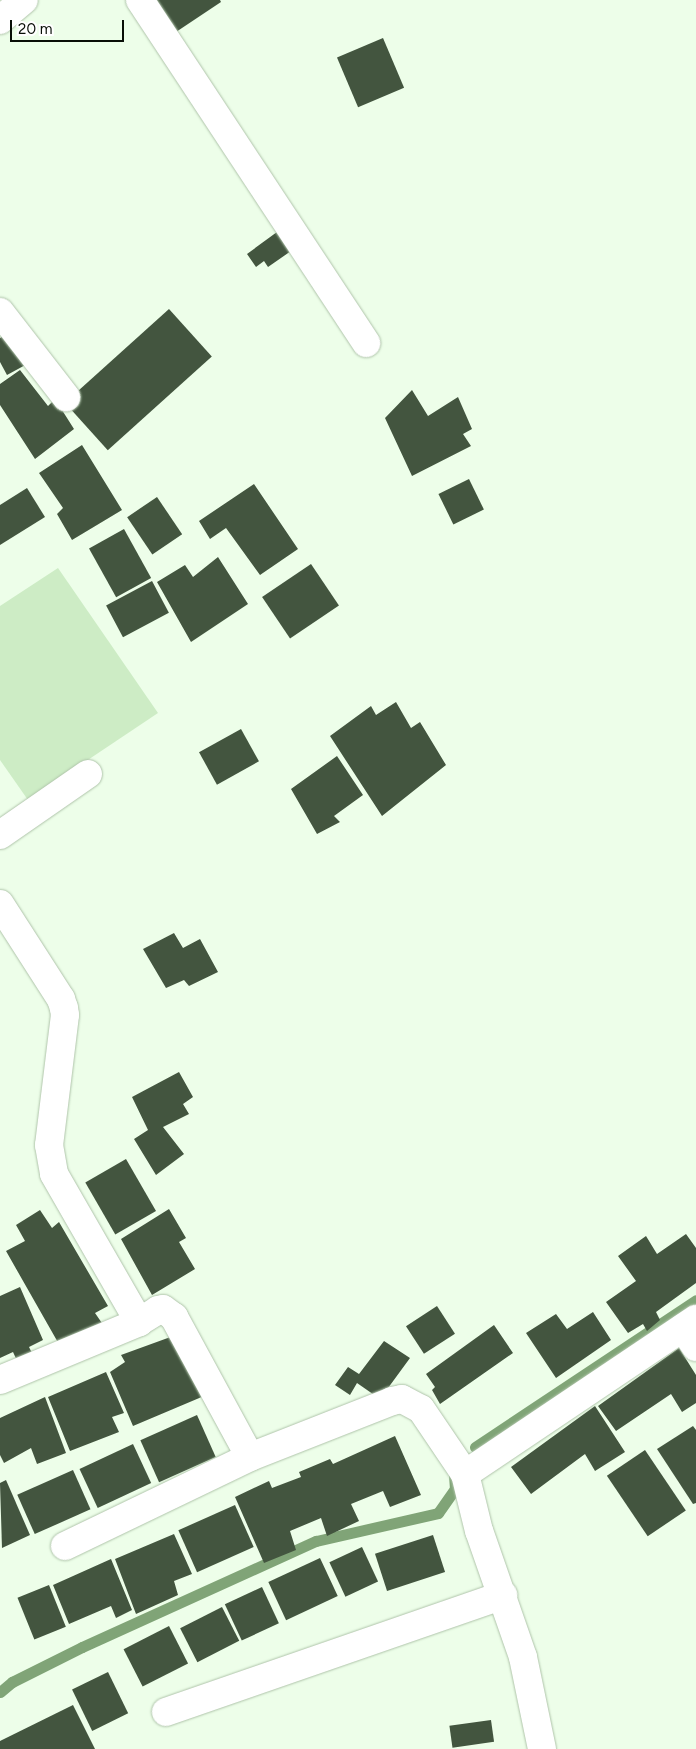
<!DOCTYPE html>
<style>
body{margin:0}
#map{position:relative;width:696px;height:1749px;overflow:hidden;background:#edfee9;font-family:Figtree,sans-serif}
div>[style]{position:absolute}
.green>*{inset:0;background:#cdecc5}
.stream>*{height:11px;margin:-5.5px;padding:0 5.5px;transform-origin:5.5px;border-radius:5.5px;background:#80a477}
.building>*{inset:0;background:#43553f;transform-origin:0 0}
.roads{filter:drop-shadow(0 0 1px #afc4aa) drop-shadow(0 0 1px #afc4aa)}
.minor>*{height:28px;margin:-14px;padding:0 14px;transform-origin:14px;border-radius:14px;background:#fff}
span{translate:-50% -50%;white-space:nowrap;text-align:center;line-height:1.15;-webkit-text-stroke:5px #fff;paint-order:stroke}
.scale{position:absolute;left:10px;top:20px;width:114px;height:22px;box-sizing:border-box;border:2px solid #090f07;border-top:0;padding-left:6px;font-size:15px;line-height:18px;white-space:nowrap;color:#090f07;-webkit-text-stroke:4px #fff;paint-order:stroke}
</style>
<div id="map">
<div class="green">
<i style="clip-path:polygon(58px 568px,158px 713px,28px 800px,0 760px,0 606px)"></i>
</div>
<div class="stream">
<i style="left:475px;top:1447px;width:265px;rotate:-33.6deg"></i>
<i style="left:0;top:1692px;width:16px;rotate:-40deg"></i>
<i style="left:12px;top:1682px;width:78px;rotate:-26.6deg"></i>
<i style="left:82px;top:1647px;width:257px;rotate:-24.4deg"></i>
<i style="left:316px;top:1541px;width:125px;rotate:-12.9deg"></i>
<i style="left:438px;top:1513px;width:29px;rotate:-55deg"></i>
<i style="left:455px;top:1489px;width:14px;rotate:-94deg"></i>
</div>
<div class="building">
<i style="clip-path:polygon(155px 0,220px 0,221px 2px,176px 32px)"></i>
<i style="left:383px;top:38px;width:54px;height:50px;rotate:67deg"></i>
<i style="clip-path:polygon(277px 232px,291px 251px,268px 267px,264px 261px,256px 267px,247px 254px)"></i>
<i style="left:169px;top:309px;width:64px;height:140px;rotate:48deg"></i>
<i style="clip-path:polygon(11px 332px,29px 363px,7px 375px,0 362px,0 338px)"></i>
<i style="clip-path:polygon(20px 370px,48px 406px,55px 399px,74px 429px,35px 459px,0 405px,0 384px)"></i>
<i style="clip-path:polygon(412px 390px,428px 416px,458px 397px,472px 429px,463px 434px,471px 446px,412px 476px,385px 418px)"></i>
<i style="clip-path:polygon(82px 445px,122px 510px,72px 540px,57px 514px,63px 508px,39px 473px)"></i>
<i style="left:469px;top:479px;width:34px;height:34px;rotate:64deg"></i>
<i style="clip-path:polygon(254px 484px,298px 549px,260px 575px,226px 528px,210px 539px,199px 521px)"></i>
<i style="clip-path:polygon(27px 488px,45px 517px,0 545px,0 505px)"></i>
<i style="left:157px;top:497px;width:45px;height:36px;rotate:56deg"></i>
<i style="left:124px;top:529px;width:56px;height:40px;rotate:61deg"></i>
<i style="clip-path:polygon(218px 557px,248px 604px,191px 642px,157px 582px,185px 565px,193px 577px)"></i>
<i style="left:311px;top:564px;width:50px;height:59px;rotate:56deg"></i>
<i style="left:152px;top:581px;width:36px;height:52px;rotate:62deg"></i>
<i style="clip-path:polygon(396px 702px,411px 728px,420px 722px,446px 765px,382px 816px,330px 736px,371px 706px,376px 715px)"></i>
<i style="left:241px;top:729px;width:37px;height:48px;rotate:61deg"></i>
<i style="clip-path:polygon(337px 756px,363px 795px,334px 816px,340px 822px,317px 834px,291px 789px)"></i>
<i style="clip-path:polygon(174px 933px,183px 948px,200px 939px,218px 972px,189px 986px,184px 980px,166px 988px,143px 949px)"></i>
<i style="clip-path:polygon(179px 1072px,193px 1097px,183px 1104px,189px 1114px,163px 1127px,184px 1154px,156px 1175px,134px 1139px,148px 1130px,132px 1097px)"></i>
<i style="left:126px;top:1159px;width:60px;height:47px;rotate:60deg"></i>
<i style="clip-path:polygon(169px 1209px,186px 1238px,179px 1242px,195px 1269px,152px 1295px,121px 1239px)"></i>
<i style="clip-path:polygon(40px 1210px,52px 1228px,59px 1222px,108px 1306px,95px 1313px,104px 1326px,60px 1346px,6px 1251px,25px 1241px,16px 1225px)"></i>
<i style="clip-path:polygon(686px 1234px,696px 1248px,696px 1283px,656px 1312px,660px 1320px,647px 1331px,643px 1324px,628px 1333px,606px 1302px,636px 1281px,618px 1256px,646px 1236px,657px 1254px)"></i>
<i style="clip-path:polygon(20px 1287px,43px 1340px,29px 1347px,34px 1357px,19px 1365px,13px 1352px,0 1358px,0 1296px)"></i>
<i style="left:437px;top:1306px;width:33px;height:37px;rotate:57deg"></i>
<i style="clip-path:polygon(593px 1312px,611px 1340px,556px 1378px,526px 1333px,556px 1314px,567px 1329px)"></i>
<i style="clip-path:polygon(494px 1325px,513px 1353px,440px 1404px,432px 1390px,435px 1387px,426px 1374px)"></i>
<i style="clip-path:polygon(176px 1335px,204px 1396px,133px 1426px,110px 1372px,125px 1362px,121px 1355px)"></i>
<i style="clip-path:polygon(384px 1341px,410px 1358px,380px 1399px,357px 1383px,350px 1395px,335px 1385px,348px 1367px,359px 1374px)"></i>
<i style="clip-path:polygon(679px 1348px,696px 1375px,696px 1403px,682px 1412px,671px 1394px,616px 1431px,598px 1406px)"></i>
<i style="clip-path:polygon(106px 1372px,124px 1413px,112px 1417px,119px 1432px,70px 1451px,48px 1397px)"></i>
<i style="clip-path:polygon(45px 1397px,66px 1453px,37px 1464px,31px 1448px,4px 1463px,0 1455px,0 1418px)"></i>
<i style="clip-path:polygon(595px 1406px,625px 1452px,595px 1471px,585px 1454px,531px 1494px,511px 1467px)"></i>
<i style="left:197px;top:1415px;width:46px;height:62px;rotate:66deg"></i>
<i style="clip-path:polygon(693px 1426px,696px 1430px,696px 1503px,693px 1504px,657px 1449px)"></i>
<i style="clip-path:polygon(395px 1436px,421px 1495px,390px 1507px,383px 1491px,351px 1504px,359px 1521px,327px 1536px,321px 1518px,290px 1531px,296px 1550px,264px 1563px,235px 1497px,269px 1481px,272px 1488px,301px 1477px,299px 1472px,330px 1459px,333px 1464px)"></i>
<i style="left:133px;top:1444px;width:43px;height:59px;rotate:65deg"></i>
<i style="left:645px;top:1450px;width:73px;height:46px;rotate:56deg"></i>
<i style="left:73px;top:1470px;width:43px;height:61px;rotate:66deg"></i>
<i style="clip-path:polygon(6px 1480px,30px 1535px,2px 1548px,0 1483px)"></i>
<i style="left:235px;top:1505px;width:46px;height:62px;rotate:66deg"></i>
<i style="clip-path:polygon(174px 1534px,192px 1574px,174px 1581px,178px 1595px,136px 1614px,115px 1559px)"></i>
<i style="left:433px;top:1535px;width:39px;height:61px;rotate:72deg"></i>
<i style="left:362px;top:1547px;width:38px;height:36px;rotate:65deg"></i>
<i style="left:320px;top:1558px;width:42px;height:57px;rotate:65deg"></i>
<i style="clip-path:polygon(111px 1559px,132px 1610px,116px 1618px,111px 1606px,69px 1624px,53px 1585px)"></i>
<i style="left:49px;top:1585px;width:45px;height:34px;rotate:68deg"></i>
<i style="left:262px;top:1587px;width:40px;height:41px;rotate:65deg"></i>
<i style="left:222px;top:1607px;width:38px;height:47px;rotate:63deg"></i>
<i style="left:169px;top:1626px;width:42px;height:51px;rotate:63deg"></i>
<i style="left:108px;top:1672px;width:46px;height:40px;rotate:64deg"></i>
<i style="clip-path:polygon(73px 1705px,95px 1749px,0 1749px,0 1741px)"></i>
<i style="left:491px;top:1720px;width:22px;height:42px;rotate:82deg"></i>
</div>
<div class="roads">
<div class="minor">
<i style="left:140px;top:0;width:411px;rotate:56.6deg"></i>
<i style="left:0;top:20px;width:31px;rotate:-40deg"></i>
<i style="left:0;top:312px;width:108px;rotate:52.2deg"></i>
<i style="left:0;top:835px;width:107px;rotate:-34.7deg"></i>
<i style="left:0;top:904px;width:113px;rotate:57.3deg"></i>
<i style="left:61px;top:999px;width:9px;rotate:72deg"></i>
<i style="left:64px;top:1008px;width:7px;rotate:82deg"></i>
<i style="left:65px;top:1015px;width:131px;rotate:97deg"></i>
<i style="left:49px;top:1145px;width:29px;rotate:80deg"></i>
<i style="left:54px;top:1174px;width:171px;rotate:60.1deg"></i>
<i style="left:683px;top:1328px;width:23px;rotate:56deg"></i>
<i style="left:0;top:1380px;width:151px;rotate:-22.6deg"></i>
<i style="left:139px;top:1322px;width:22px;rotate:-32deg"></i>
<i style="left:158px;top:1310px;width:5px;rotate:-11deg"></i>
<i style="left:163px;top:1309px;width:14px;rotate:36deg"></i>
<i style="left:174px;top:1317px;width:159px;rotate:61.5deg"></i>
<i style="left:250px;top:1457px;width:153px;rotate:-21.5deg"></i>
<i style="left:392px;top:1401px;width:10px;rotate:-11deg"></i>
<i style="left:402px;top:1399px;width:21px;rotate:28deg"></i>
<i style="left:421px;top:1409px;width:78px;rotate:55.9deg"></i>
<i style="left:65px;top:1546px;width:205px;rotate:-25.7deg"></i>
<i style="left:166px;top:1712px;width:357px;rotate:-19.1deg"></i>
<i style="left:542px;top:1749px;width:94px;rotate:-101.7deg"></i>
<i style="left:523px;top:1657px;width:133px;rotate:-109.2deg"></i>
<i style="left:479px;top:1531px;width:59px;rotate:-103.8deg"></i>
<i style="left:465px;top:1474px;width:278px;rotate:-33.9deg"></i>
</div>
</div>
<div class="scale">20 m</div>
</div>
